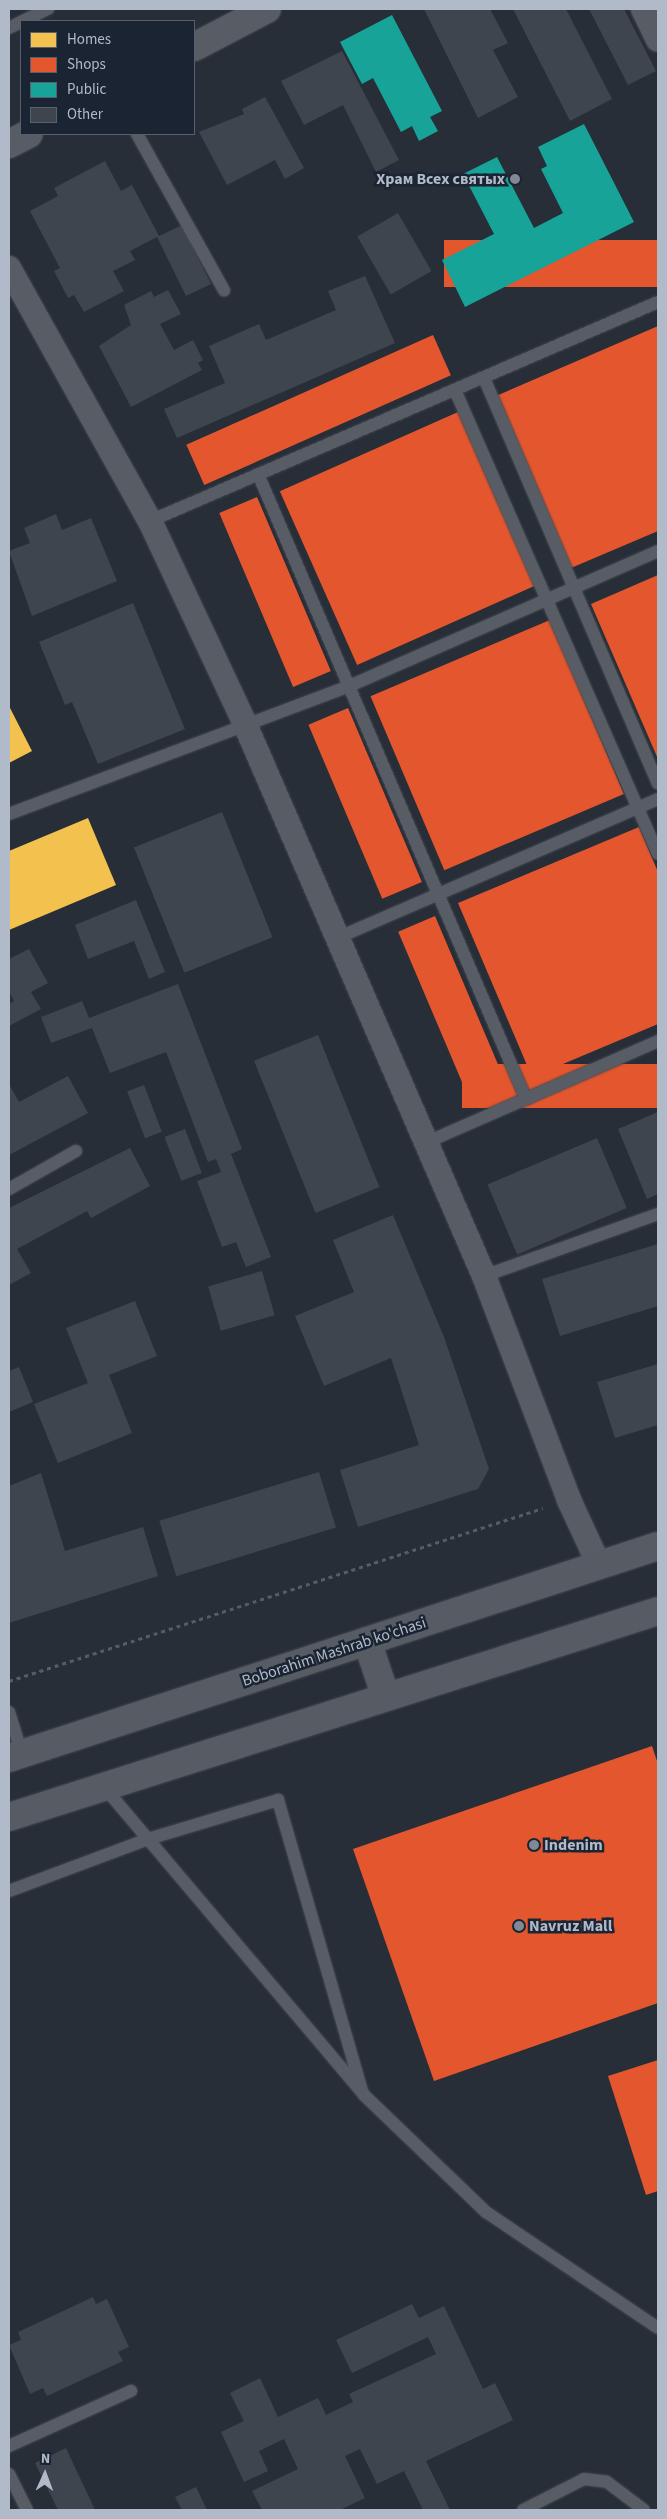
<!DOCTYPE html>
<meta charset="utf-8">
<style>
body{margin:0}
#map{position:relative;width:667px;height:2519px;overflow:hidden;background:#272e38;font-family:"Source Sans 3",sans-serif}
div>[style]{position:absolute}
.homes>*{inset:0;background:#f2c14e}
.shops>*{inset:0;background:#e4572e;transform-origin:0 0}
.public>*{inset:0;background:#17a398}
.building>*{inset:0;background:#3f454e;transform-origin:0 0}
.path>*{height:3px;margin-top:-1.5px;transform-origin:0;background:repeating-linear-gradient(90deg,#555c63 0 4px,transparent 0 8px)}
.roads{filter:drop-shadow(0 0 1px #444951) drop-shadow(0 0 1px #444951)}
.service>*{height:12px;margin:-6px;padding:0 6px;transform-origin:6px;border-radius:6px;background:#585d65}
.minor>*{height:24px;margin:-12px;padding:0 12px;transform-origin:12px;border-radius:12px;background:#585d65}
.tertiary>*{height:28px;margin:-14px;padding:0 14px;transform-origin:14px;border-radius:14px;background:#585d65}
.secondary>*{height:28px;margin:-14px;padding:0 14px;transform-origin:14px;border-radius:14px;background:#575b63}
.dots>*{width:14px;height:14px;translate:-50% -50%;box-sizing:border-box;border:2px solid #1b2433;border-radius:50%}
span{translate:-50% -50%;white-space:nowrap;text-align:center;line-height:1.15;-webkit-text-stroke:5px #1b2433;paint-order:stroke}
.poi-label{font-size:16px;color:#b1bac9;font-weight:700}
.right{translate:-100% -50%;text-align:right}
.left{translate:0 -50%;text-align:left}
.street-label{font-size:16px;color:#b1bac9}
.frame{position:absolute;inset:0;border:10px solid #b1bac9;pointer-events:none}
.legend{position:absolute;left:20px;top:20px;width:175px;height:115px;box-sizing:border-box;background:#1b2433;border:1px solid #57606f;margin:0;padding:6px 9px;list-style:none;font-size:15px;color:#b1bac9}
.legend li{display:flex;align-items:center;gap:10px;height:25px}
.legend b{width:25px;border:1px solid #57606f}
.north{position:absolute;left:20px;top:2449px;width:50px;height:50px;-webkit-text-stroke:4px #1b2433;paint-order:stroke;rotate:2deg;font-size:14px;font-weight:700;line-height:20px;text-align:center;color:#b1bac9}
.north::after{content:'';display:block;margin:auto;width:18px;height:22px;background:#b1bac9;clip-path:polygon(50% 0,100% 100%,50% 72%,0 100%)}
</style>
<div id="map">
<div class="homes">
<i style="clip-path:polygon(9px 706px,32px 751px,9px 763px)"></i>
<i style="clip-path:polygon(88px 818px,116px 885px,9px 930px,9px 851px)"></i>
</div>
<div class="shops">
<i style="left:658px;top:240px;width:47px;height:214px;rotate:90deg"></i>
<i style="clip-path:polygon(658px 326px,658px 531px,571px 568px,496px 396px)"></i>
<i style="left:433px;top:335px;width:44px;height:270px;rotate:66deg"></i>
<i style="left:458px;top:412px;width:190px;height:195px;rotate:66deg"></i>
<i style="left:257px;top:497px;width:189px;height:41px;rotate:67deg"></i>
<i style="clip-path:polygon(658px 575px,658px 759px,591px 604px)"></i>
<i style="left:550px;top:620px;width:189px;height:195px;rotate:67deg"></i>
<i style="left:348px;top:708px;width:189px;height:43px;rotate:67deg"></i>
<i style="clip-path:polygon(639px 827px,658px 872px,658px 1024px,532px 1077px,458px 903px)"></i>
<i style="left:435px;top:916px;width:188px;height:40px;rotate:67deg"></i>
<i style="left:658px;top:1064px;width:44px;height:196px;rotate:90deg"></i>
<i style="clip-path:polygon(652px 1746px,658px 1764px,658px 2003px,434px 2081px,353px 1849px)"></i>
<i style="clip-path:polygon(658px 2060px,658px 2191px,646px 2195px,608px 2076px)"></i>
</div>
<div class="public">
<i style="clip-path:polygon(392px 15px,442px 111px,430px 117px,438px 131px,419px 141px,412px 126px,401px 132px,373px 78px,362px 84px,340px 42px)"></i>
<i style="clip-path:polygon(584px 124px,634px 222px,465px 307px,442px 260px,494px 234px,463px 174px,497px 157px,534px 228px,563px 213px,541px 169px,547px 166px,538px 147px)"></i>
</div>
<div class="building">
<i style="clip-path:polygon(424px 9px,490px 9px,508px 43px,493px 50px,518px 97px,478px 118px)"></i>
<i style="clip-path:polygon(513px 9px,566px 9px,612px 99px,570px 121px)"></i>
<i style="clip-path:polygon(589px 9px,624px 9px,656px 71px,628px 85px)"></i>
<i style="clip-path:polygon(342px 51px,399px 160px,376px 172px,343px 105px,304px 125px,281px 81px)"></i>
<i style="clip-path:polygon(265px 97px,304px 168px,285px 179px,275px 160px,227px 185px,199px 132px,244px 114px,242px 109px)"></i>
<i style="clip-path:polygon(105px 161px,121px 191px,132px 185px,159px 236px,182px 225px,211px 284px,186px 296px,157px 237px,130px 251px,135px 260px,113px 271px,124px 291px,84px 312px,74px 295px,68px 298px,54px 271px,60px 268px,30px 211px,58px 196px,54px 188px)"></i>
<i style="left:398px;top:213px;width:67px;height:47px;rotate:60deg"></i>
<i style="clip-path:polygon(365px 276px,395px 343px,177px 438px,164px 409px,225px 383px,209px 346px,259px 324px,266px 340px,336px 310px,328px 291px)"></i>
<i style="clip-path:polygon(168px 290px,181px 314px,160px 324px,174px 350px,193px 340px,203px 360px,198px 363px,202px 370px,131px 407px,99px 346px,131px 325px,124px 305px,151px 291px,154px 297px)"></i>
<i style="clip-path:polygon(56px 514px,62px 530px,91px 518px,117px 581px,32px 616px,9px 551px,30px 543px,24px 528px)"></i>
<i style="clip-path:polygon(133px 603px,185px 729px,98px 764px,72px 702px,65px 705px,39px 642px)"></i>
<i style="left:222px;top:812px;width:135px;height:95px;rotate:68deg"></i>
<i style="clip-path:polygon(136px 900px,165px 972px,149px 979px,134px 941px,88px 959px,75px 925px)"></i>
<i style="clip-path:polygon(29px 949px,48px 983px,31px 992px,41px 1009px,9px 1026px,9px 1004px,14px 1001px,9px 992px,9px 959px)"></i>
<i style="clip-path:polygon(178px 984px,242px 1149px,231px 1154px,271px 1257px,246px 1267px,236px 1242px,222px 1247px,197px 1181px,221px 1172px,216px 1159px,208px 1162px,166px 1052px,110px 1073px,92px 1028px,51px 1043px,41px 1017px,82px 1001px,89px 1018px)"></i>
<i style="left:318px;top:1035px;width:164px;height:69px;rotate:68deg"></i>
<i style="clip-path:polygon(68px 1076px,88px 1113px,9px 1155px,9px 1084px,19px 1102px)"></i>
<i style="left:144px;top:1085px;width:50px;height:18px;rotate:69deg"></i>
<i style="clip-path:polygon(658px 1112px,658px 1194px,647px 1199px,618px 1129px)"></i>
<i style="left:185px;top:1129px;width:47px;height:22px;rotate:69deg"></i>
<i style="left:597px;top:1138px;width:76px;height:119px;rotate:67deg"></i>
<i style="clip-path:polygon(130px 1148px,150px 1186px,91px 1218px,87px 1211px,17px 1249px,31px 1273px,9px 1285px,9px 1208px)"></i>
<i style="clip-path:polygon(393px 1215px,444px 1337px,489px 1469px,478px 1489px,358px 1527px,340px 1470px,419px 1445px,391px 1358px,324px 1386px,295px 1316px,354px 1292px,333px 1240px)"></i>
<i style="clip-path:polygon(658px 1244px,658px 1306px,560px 1336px,542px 1279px)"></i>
<i style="left:262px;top:1271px;width:46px;height:56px;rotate:74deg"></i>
<i style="clip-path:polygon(135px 1301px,157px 1356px,109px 1375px,132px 1433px,58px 1463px,34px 1404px,88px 1383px,66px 1328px)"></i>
<i style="clip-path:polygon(658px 1364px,658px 1425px,615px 1438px,597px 1382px)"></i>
<i style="clip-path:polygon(19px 1367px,33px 1402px,9px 1412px,9px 1371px)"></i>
<i style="left:319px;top:1472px;width:58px;height:167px;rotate:73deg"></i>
<i style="clip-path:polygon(41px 1473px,65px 1551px,143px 1527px,158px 1576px,9px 1623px,9px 1486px)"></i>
<i style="clip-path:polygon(93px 2297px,96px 2304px,107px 2299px,129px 2347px,118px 2352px,123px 2361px,47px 2396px,43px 2388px,30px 2394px,9px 2345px,21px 2340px,18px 2332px)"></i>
<i style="clip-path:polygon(412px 2304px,419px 2318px,444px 2306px,483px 2389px,495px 2383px,513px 2420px,426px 2461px,450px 2510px,423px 2510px,404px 2471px,377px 2484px,360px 2449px,345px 2456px,365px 2498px,340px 2510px,262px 2510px,252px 2491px,298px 2469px,284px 2439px,259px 2451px,268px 2471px,244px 2482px,221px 2432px,244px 2421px,230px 2393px,260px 2378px,278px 2417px,318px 2398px,326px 2415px,353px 2402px,349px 2394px,436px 2354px,428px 2337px,352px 2373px,336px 2340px)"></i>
<i style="clip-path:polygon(66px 2448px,95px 2510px,58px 2510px,35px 2463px)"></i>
<i style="clip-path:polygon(196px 2487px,207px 2510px,182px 2510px,175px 2497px)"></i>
</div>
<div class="path">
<i style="left:9px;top:1681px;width:561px;rotate:-17.95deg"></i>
</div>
<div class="roads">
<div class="service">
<i style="left:23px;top:21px;width:28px;rotate:-26deg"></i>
<i style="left:9px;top:28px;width:13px;rotate:-27deg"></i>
<i style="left:137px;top:134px;width:179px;rotate:60.9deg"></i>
<i style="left:484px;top:378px;width:441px;rotate:66.8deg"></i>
<i style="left:455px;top:390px;width:506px;rotate:66.37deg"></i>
<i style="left:258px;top:474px;width:680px;rotate:66.79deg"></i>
<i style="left:150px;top:521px;width:553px;rotate:-23.32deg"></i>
<i style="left:9px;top:814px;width:363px;rotate:-20.6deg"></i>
<i style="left:349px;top:686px;width:337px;rotate:-23.6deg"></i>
<i style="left:339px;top:937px;width:348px;rotate:-23.4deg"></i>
<i style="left:427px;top:1142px;width:252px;rotate:-23.6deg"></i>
<i style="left:9px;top:1189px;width:77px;rotate:-29.6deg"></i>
<i style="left:484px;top:1276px;width:185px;rotate:-19.6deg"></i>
<i style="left:9px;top:1712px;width:44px;rotate:72.8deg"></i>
<i style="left:104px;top:1787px;width:403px;rotate:49.8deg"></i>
<i style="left:364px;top:2095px;width:169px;rotate:43.8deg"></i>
<i style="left:486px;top:2212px;width:207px;rotate:34deg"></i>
<i style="left:9px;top:1891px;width:148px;rotate:-20.5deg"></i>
<i style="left:148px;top:1839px;width:136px;rotate:-16.7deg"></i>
<i style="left:278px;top:1800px;width:303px;rotate:73.9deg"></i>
<i style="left:9px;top:2446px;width:134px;rotate:-24.3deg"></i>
<i style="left:9px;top:2474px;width:40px;rotate:63.4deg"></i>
<i style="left:523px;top:2510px;width:68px;rotate:-26.9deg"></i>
<i style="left:584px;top:2479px;width:23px;rotate:7deg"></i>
<i style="left:607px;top:2482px;width:46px;rotate:37.1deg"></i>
</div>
<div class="minor">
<i style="left:643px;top:9px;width:34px;rotate:64deg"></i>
<i style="left:9px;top:268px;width:290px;rotate:60.9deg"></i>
<i style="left:150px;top:521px;width:224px;rotate:64.9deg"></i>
<i style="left:245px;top:724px;width:602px;rotate:66.59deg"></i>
<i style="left:484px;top:1276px;width:240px;rotate:69.2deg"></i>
<i style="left:569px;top:1500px;width:72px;rotate:65.2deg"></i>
</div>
<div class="tertiary">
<i style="left:194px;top:47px;width:82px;rotate:-27.5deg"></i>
<i style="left:9px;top:144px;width:22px;rotate:-27deg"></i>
</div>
<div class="secondary">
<i style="left:367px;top:1641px;width:59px;rotate:71.3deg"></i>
<i style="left:9px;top:1758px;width:683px;rotate:-18.09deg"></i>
<i style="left:9px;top:1817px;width:681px;rotate:-17.61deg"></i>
</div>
</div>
<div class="dots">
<i style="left:515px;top:179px;background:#818996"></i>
<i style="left:534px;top:1845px;background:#818996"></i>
<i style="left:519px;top:1926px;background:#818996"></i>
</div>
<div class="poi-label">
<span class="right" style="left:505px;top:179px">Храм Всех святых</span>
<span class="left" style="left:544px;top:1845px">Indenim</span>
<span class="left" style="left:529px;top:1926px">Navruz Mall</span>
</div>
<div class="street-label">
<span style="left:334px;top:1652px;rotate:-18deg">Boborahim Mashrab ko'chasi</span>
</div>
<div class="frame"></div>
<ul class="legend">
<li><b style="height:14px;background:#f2c14e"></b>Homes</li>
<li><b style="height:14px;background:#e4572e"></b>Shops</li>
<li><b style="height:14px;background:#17a398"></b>Public</li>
<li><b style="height:14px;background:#3f454e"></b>Other</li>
</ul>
<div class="north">N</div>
</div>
